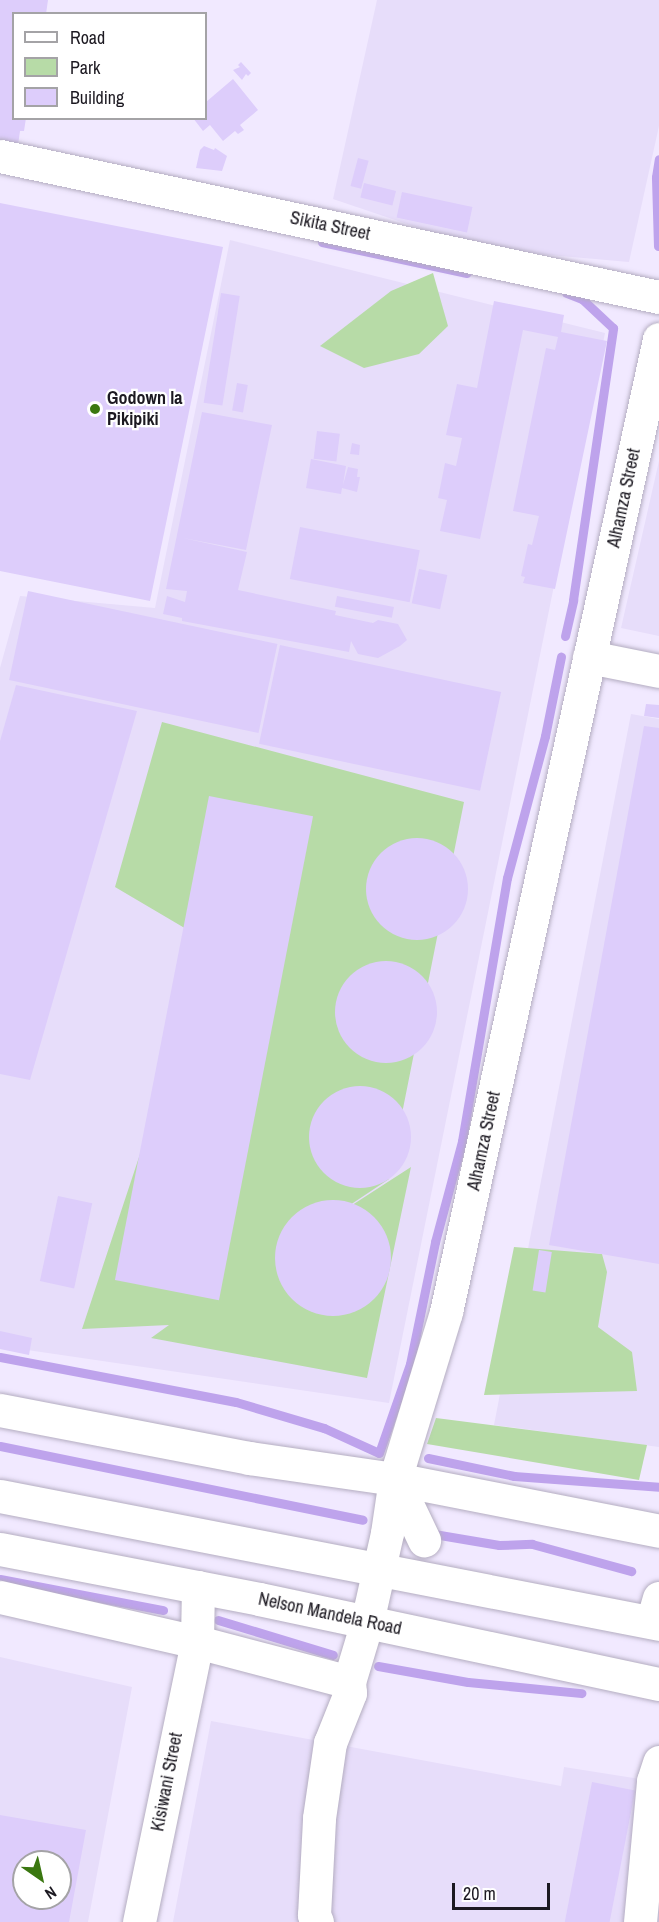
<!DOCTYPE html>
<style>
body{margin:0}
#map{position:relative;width:659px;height:1922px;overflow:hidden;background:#f1e9ff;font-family:"Archivo Narrow",sans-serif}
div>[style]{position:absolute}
.built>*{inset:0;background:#e7ddfa}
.green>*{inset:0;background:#b7dba7}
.stream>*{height:9px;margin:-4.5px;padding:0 4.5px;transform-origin:4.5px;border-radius:4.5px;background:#bea3ec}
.building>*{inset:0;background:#ddcdfb;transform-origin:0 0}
.round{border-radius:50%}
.roads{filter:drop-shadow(0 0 2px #b4adc1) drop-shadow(0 0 2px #b4adc1)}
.minor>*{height:33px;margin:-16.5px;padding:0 16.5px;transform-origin:16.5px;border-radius:16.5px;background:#fff}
.major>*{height:33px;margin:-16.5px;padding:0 16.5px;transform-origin:16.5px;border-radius:16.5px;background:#fff}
.dots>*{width:16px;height:16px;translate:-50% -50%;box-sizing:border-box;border:3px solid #fff;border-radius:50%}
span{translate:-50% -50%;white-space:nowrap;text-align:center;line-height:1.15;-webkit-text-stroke:4.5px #fff;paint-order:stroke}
.street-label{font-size:18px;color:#1c1921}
.poi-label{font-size:18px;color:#1c1921;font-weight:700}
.left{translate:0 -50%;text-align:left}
.legend{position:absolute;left:12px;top:12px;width:195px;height:108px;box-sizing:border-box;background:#fff;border:2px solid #a4a3a6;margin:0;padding:8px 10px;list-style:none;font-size:18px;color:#1c1921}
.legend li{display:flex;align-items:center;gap:12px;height:30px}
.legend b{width:30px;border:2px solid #a4a3a6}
.north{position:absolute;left:12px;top:1850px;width:60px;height:60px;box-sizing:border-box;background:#fff;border:2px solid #a4a3a6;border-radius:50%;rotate:146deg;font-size:16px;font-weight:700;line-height:24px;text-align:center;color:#1c1921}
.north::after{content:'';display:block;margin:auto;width:21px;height:27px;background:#3a7710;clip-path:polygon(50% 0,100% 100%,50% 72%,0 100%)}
.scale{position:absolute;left:452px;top:1883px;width:98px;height:27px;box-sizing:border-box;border:3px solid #1c1921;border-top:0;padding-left:8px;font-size:18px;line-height:21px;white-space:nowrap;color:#1c1921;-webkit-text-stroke:4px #fff;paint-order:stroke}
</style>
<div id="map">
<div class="built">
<i style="clip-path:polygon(377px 0,659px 0,659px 126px,629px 262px,481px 249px,333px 199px)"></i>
<i style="clip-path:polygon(230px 240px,605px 333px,389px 1403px,0 1346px,0 668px,20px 596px,155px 608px)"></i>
<i style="clip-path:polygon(659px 461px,659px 636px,621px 628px)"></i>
<i style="clip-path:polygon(631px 714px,659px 719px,659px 1447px,494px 1425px)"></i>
<i style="clip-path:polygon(evenodd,0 1657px,132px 1687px,88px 1922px,0 1922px,0 1657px,24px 1862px,60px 1862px,60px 1898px,24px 1898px,24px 1862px)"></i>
<i style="clip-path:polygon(211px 1721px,561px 1786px,564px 1767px,659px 1782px,659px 1922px,173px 1922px)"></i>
</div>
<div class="green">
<i style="clip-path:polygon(433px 273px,448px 326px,419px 354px,364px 368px,320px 346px,391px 291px)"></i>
<i style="clip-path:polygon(162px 722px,464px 802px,389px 1179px,278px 1253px,411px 1167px,367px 1378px,151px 1338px,169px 1325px,82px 1329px,210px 943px,115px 887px)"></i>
<i style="clip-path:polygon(514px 1247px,602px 1254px,607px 1272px,598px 1327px,632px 1352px,637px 1391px,484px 1395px)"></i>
<i style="clip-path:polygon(436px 1418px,647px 1445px,639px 1480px,427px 1444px)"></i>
</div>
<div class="stream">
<i style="left:322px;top:242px;width:148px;rotate:12.1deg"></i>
<i style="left:658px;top:246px;width:69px;rotate:-91.7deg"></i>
<i style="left:656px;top:177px;width:18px;rotate:-81deg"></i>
<i style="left:565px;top:636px;width:37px;rotate:-77deg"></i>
<i style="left:573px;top:600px;width:275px;rotate:-81.6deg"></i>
<i style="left:613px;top:328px;width:42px;rotate:-136.9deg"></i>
<i style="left:582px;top:299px;width:17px;rotate:-159deg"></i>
<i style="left:0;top:1357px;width:240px;rotate:10.8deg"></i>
<i style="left:236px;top:1402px;width:92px;rotate:16.5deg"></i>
<i style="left:324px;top:1428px;width:60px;rotate:24.4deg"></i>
<i style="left:379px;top:1453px;width:94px;rotate:-70.8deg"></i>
<i style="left:410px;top:1364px;width:125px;rotate:-78.4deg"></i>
<i style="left:435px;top:1242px;width:105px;rotate:-75deg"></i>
<i style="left:462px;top:1141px;width:267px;rotate:-80.3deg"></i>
<i style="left:507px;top:878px;width:147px;rotate:-75deg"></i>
<i style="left:545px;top:736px;width:81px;rotate:-78.6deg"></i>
<i style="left:0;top:1446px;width:370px;rotate:11.5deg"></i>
<i style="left:428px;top:1458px;width:88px;rotate:11.8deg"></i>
<i style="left:514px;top:1476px;width:145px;rotate:4.3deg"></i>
<i style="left:428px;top:1533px;width:72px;rotate:9.6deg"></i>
<i style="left:499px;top:1545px;width:33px;rotate:-2deg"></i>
<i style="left:532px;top:1544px;width:103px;rotate:15.3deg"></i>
<i style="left:0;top:1579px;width:166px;rotate:10.8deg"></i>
<i style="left:218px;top:1620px;width:120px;rotate:16.9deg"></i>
<i style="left:378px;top:1666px;width:91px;rotate:10.1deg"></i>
<i style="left:468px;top:1682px;width:114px;rotate:5.6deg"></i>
</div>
<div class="building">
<i style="clip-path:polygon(0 0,48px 0,46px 14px,14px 14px,14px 118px,26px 118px,24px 131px,20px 131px,18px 145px,0 142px)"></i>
<i style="clip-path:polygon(241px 62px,251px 73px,248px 76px,246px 74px,242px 80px,233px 70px,240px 67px,238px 65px)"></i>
<i style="clip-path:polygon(233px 79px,258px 110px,240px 125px,244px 130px,238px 134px,235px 131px,223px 141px,210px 125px,203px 131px,193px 118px,206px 118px,206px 102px)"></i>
<i style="clip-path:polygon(204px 146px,214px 150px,215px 148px,227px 156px,222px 171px,196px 168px,200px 150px)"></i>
<i style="left:358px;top:158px;width:11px;height:29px;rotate:15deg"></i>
<i style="left:364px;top:183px;width:33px;height:15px;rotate:14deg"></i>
<i style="left:402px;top:192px;width:72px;height:26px;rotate:12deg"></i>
<i style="clip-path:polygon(0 203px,223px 247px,150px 601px,0 571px)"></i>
<i style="left:221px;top:293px;width:19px;height:111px;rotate:9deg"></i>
<i style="clip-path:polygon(494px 301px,564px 315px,561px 332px,607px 341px,555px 589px,523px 583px,525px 577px,521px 576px,528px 544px,532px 545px,539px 516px,513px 511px,546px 348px,555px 350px,558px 337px,523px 330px,480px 539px,440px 531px,447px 500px,438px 498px,445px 463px,456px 466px,462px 438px,446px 435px,457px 384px,477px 388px)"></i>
<i style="left:237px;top:383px;width:11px;height:28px;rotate:10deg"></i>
<i style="clip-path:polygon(202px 412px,272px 425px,246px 550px,183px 538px,247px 552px,238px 590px,336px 611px,335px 615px,373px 623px,378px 620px,398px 624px,407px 640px,400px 646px,378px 658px,358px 654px,351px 641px,349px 652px,182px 621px,182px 618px,163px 614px,167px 596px,185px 602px,187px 591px,166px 589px)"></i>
<i style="left:317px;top:431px;width:23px;height:28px;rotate:7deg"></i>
<i style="clip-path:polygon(352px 443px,360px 445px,359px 455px,350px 454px)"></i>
<i style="clip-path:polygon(311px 459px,346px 466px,343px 485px,348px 467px,358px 469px,357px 477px,360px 477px,357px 492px,342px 488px,341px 494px,306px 488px)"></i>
<i style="left:300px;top:527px;width:122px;height:53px;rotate:11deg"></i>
<i style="left:419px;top:569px;width:29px;height:35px;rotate:12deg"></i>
<i style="left:28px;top:591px;width:255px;height:91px;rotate:12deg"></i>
<i style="left:337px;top:596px;width:58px;height:11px;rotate:11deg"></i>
<i style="left:280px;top:645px;width:226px;height:101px;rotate:12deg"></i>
<i style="clip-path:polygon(16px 685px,137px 711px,30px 1080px,0 1074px,0 741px)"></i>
<i style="clip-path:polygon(646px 704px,659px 705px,659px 718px,644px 716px)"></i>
<i style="clip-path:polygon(644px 726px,659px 728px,659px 1264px,549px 1245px)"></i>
<i style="left:209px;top:796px;width:106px;height:493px;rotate:11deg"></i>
<i class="round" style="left:366px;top:838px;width:102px;height:102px"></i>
<i class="round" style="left:335px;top:961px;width:102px;height:102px"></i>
<i class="round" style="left:309px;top:1086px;width:102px;height:102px"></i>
<i style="left:58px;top:1196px;width:35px;height:87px;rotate:12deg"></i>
<i class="round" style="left:275px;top:1200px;width:116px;height:116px"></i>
<i style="left:539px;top:1250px;width:13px;height:41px;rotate:9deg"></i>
<i style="clip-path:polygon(0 1331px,32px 1338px,29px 1355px,0 1349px)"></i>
<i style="left:592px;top:1782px;width:44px;height:143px;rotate:11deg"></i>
<i style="clip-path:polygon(evenodd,0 1815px,86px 1830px,69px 1922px,0 1922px,0 1815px,24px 1862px,60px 1862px,60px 1898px,24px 1898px,24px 1862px)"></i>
</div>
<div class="roads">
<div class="minor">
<i style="left:0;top:156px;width:674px;rotate:12.08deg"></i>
<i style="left:589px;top:657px;width:71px;rotate:11.3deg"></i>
<i style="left:0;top:1410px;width:254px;rotate:10.9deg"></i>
<i style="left:249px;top:1458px;width:148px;rotate:8.2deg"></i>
<i style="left:395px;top:1479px;width:269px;rotate:11.1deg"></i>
<i style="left:395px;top:1479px;width:68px;rotate:64.6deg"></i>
<i style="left:0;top:1597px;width:202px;rotate:12.9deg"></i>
<i style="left:197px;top:1642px;width:157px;rotate:14.7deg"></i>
<i style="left:652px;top:1622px;width:25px;rotate:-74deg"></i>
<i style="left:139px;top:1922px;width:286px;rotate:-78.3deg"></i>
<i style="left:197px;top:1642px;width:55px;rotate:-89deg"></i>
<i style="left:317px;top:1922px;width:8px;rotate:-113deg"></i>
<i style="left:314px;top:1915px;width:97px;rotate:-87deg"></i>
<i style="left:319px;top:1818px;width:76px;rotate:-81.7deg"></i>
<i style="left:330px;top:1743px;width:54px;rotate:-68.2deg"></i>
<i style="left:350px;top:1693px;width:11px;rotate:-95deg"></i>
<i style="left:349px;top:1682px;width:63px;rotate:-73.3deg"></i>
<i style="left:367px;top:1622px;width:91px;rotate:-77.3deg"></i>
<i style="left:387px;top:1533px;width:55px;rotate:-81.6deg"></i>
<i style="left:395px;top:1479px;width:175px;rotate:-73deg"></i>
<i style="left:446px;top:1312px;width:996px;rotate:-77.65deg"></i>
<i style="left:640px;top:1922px;width:142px;rotate:-84.7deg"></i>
<i style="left:653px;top:1781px;width:20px;rotate:-72deg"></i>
</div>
<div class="major">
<i style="left:0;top:1496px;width:671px;rotate:10.99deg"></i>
<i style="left:0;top:1549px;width:264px;rotate:10.9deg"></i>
<i style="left:259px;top:1599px;width:409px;rotate:12deg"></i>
</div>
</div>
<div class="dots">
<i style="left:95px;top:409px;background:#3a7710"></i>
</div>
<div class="street-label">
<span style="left:330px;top:226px;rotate:12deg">Sikita Street</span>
<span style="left:624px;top:498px;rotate:-78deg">Alhamza Street</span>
<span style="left:484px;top:1141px;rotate:-78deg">Alhamza Street</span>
<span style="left:330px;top:1614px;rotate:12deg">Nelson Mandela Road</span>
<span style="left:167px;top:1782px;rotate:-79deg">Kisiwani Street</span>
</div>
<div class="poi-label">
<span class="left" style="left:107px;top:409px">Godown la<br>Pikipiki</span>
</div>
<ul class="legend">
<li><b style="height:8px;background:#fff"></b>Road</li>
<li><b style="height:16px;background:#b7dba7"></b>Park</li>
<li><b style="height:16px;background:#ddcdfb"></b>Building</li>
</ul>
<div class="north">N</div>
<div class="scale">20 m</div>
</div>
